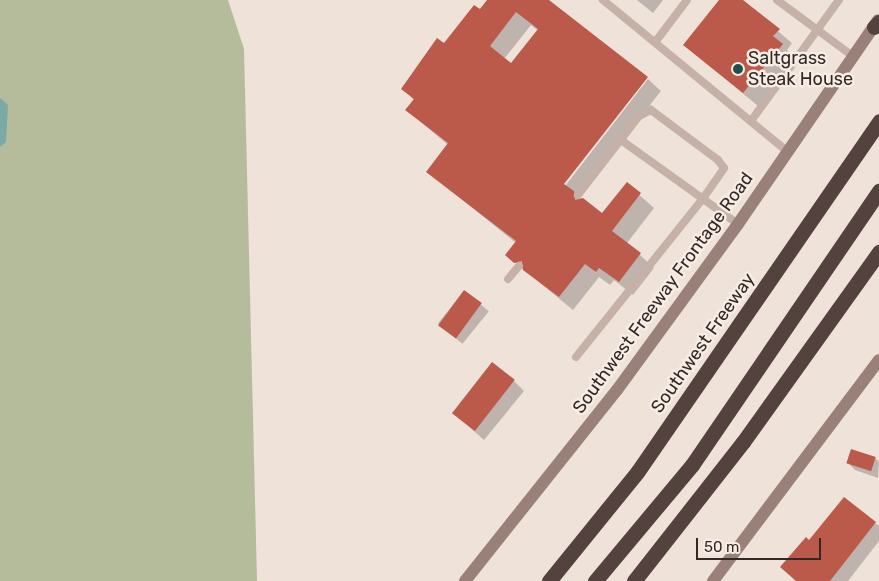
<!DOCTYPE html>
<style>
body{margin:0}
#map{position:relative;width:879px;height:581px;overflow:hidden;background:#efe2d9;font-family:Rubik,sans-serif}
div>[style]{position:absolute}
.green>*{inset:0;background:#b5bc9b}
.water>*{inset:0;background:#7ba9a6}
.shadow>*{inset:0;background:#0003;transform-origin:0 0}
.building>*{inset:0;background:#bb594b;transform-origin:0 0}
.service>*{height:8px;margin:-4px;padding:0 4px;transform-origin:4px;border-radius:4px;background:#c5b1a7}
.secondary>*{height:12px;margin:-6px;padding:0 6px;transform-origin:6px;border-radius:6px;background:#998078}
.motorway>*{height:15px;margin:-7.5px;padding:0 7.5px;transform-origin:7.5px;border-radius:7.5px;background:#53423e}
.dots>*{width:14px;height:14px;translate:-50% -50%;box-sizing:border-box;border:2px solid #f7ede5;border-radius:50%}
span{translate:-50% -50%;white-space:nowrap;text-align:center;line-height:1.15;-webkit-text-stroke:5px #f7ede5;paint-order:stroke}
.poi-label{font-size:18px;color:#322927}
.left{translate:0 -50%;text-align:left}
.street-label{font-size:18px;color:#322927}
.scale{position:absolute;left:696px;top:538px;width:125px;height:22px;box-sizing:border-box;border:2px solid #322927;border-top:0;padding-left:6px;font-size:15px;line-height:18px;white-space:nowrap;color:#322927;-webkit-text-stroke:4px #f7ede5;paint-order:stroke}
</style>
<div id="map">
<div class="green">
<i style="clip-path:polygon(0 0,228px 0,244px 49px,257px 581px,0 581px)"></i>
</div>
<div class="water">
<i style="clip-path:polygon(0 98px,8px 105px,6px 142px,0 147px)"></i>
</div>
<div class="shadow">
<i style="clip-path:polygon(evenodd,489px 0,547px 0,562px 190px,648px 79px,661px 91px,578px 197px,603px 215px,627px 184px,654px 208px,627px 243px,654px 268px,633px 295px,614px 280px,610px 285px,599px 277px,573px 310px,506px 255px,516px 243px,428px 172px,448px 145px,407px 110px,414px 100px,402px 88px,489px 0,531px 25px,538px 31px,512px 65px,504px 59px,531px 25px)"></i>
<i style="clip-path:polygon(637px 0,663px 0,653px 13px)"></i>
<i style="clip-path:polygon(721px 0,741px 0,792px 43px,787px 50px,795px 58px,758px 106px,684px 45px)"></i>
<i style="left:464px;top:291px;width:32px;height:42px;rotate:39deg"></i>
<i style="clip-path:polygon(514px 381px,524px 391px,484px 440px,452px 412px)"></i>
<i style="clip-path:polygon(875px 458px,879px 462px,878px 478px,855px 470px,848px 463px)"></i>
<i style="clip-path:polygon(875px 523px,879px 526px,879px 541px,848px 581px,796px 581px,782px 567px,809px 542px)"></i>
</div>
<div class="building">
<i style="clip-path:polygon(evenodd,487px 0,549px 0,648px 77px,564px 184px,574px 191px,575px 200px,583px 198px,602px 213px,627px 182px,641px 193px,612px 231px,641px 253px,619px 282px,599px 268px,596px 272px,585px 264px,559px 297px,523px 270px,522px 261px,514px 263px,505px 255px,516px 241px,426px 172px,448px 143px,405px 110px,414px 99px,401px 89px,437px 38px,444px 43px,474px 5px,480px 9px,487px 0,516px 12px,538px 29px,511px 63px,490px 46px,516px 12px)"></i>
<i style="clip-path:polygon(719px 0,743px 0,780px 29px,773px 36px,783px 44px,743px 93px,683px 45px)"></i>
<i style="left:464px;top:290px;width:22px;height:44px;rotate:36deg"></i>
<i style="left:492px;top:362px;width:29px;height:65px;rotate:38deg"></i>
<i style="left:851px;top:449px;width:26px;height:15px;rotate:18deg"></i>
<i style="clip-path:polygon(844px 497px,876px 522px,830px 581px,796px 581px,780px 567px,806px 537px,809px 540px)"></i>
</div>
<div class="service">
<i style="left:603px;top:0;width:239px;rotate:39.4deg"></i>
<i style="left:777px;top:0;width:96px;rotate:36.5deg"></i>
<i style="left:656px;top:41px;width:51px;rotate:-52.9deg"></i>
<i style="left:751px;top:121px;width:150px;rotate:-54deg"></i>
<i style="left:621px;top:140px;width:144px;rotate:35.7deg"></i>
<i style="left:508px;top:279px;width:17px;rotate:-50deg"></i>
<i style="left:576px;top:357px;width:205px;rotate:-51.3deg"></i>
<i style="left:704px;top:197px;width:35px;rotate:-55deg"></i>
<i style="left:724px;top:168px;width:10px;rotate:-127deg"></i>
<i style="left:718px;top:160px;width:84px;rotate:-143.3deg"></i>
<i style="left:651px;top:110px;width:13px;rotate:153deg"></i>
<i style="left:639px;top:116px;width:100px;rotate:127.7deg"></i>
</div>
<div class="secondary">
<i style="left:465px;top:581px;width:244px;rotate:-51.5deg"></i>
<i style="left:617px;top:390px;width:205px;rotate:-53.9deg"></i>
<i style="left:738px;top:224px;width:247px;rotate:-55.5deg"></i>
<i style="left:713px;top:581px;width:276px;rotate:-53.1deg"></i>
</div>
<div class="motorway">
<i style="left:874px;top:27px;width:7px;rotate:-45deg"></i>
<i style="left:549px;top:581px;width:141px;rotate:-51deg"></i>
<i style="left:638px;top:471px;width:425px;rotate:-55.4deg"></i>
<i style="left:595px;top:581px;width:151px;rotate:-50.1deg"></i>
<i style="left:692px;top:465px;width:332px;rotate:-55.7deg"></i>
<i style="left:634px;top:581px;width:177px;rotate:-51.9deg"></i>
<i style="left:743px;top:442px;width:234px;rotate:-54.4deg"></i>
</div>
<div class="dots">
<i style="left:738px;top:69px;background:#20504e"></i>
</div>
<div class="poi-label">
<span class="left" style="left:748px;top:69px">Saltgrass<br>Steak House</span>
</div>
<div class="street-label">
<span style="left:663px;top:293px;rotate:-54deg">Southwest Freeway Frontage Road</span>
<span style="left:703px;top:343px;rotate:-55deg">Southwest Freeway</span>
</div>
<div class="scale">50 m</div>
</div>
